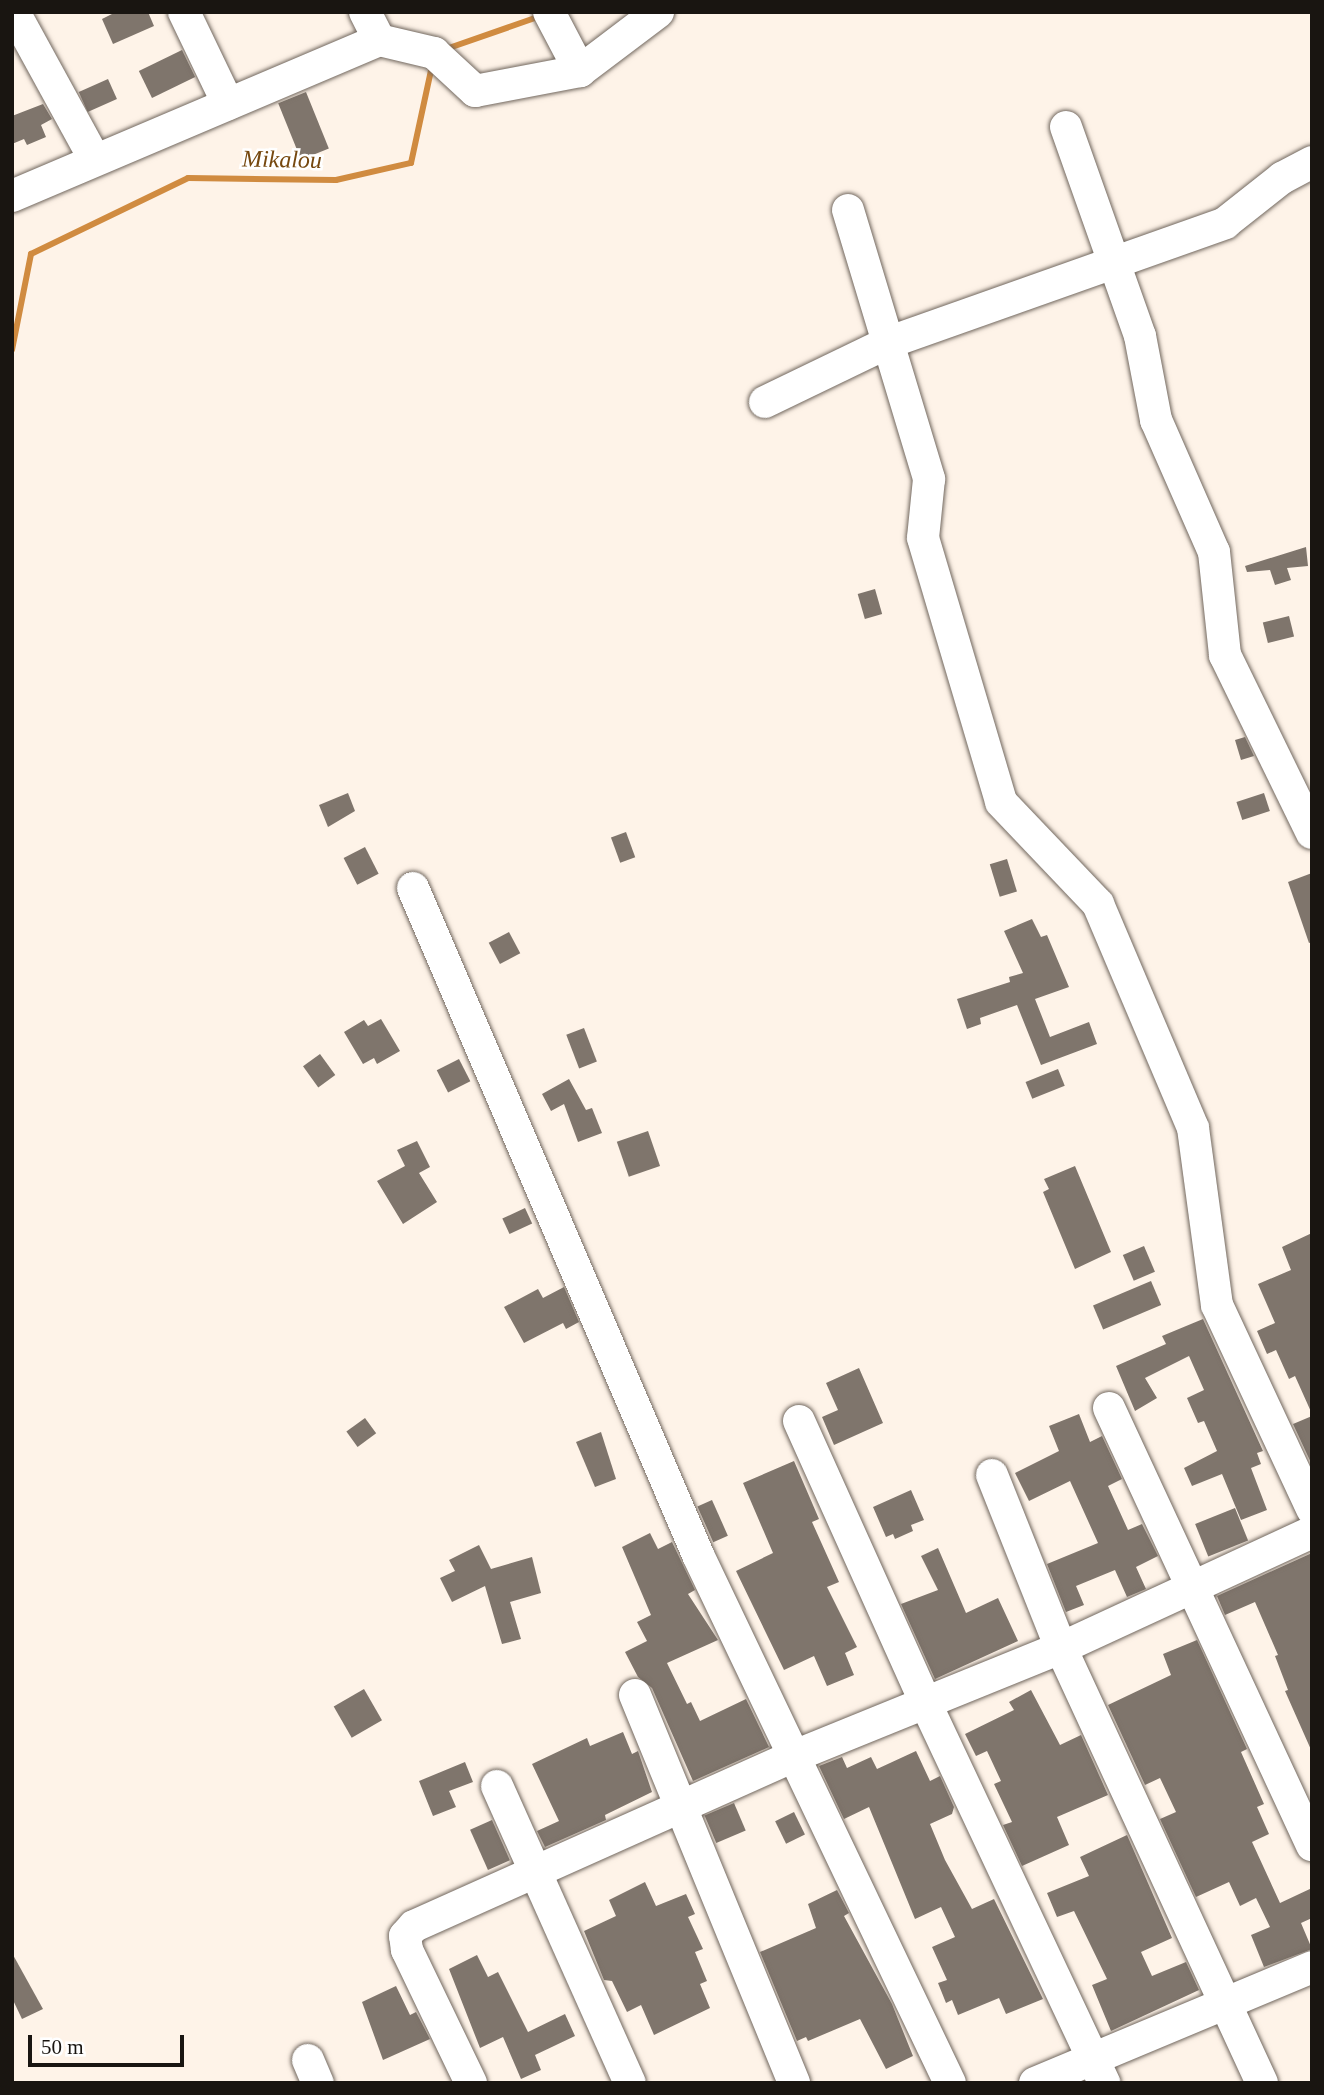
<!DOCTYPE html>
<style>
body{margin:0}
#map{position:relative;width:1324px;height:2095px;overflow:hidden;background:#fef3e8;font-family:"Times New Roman",serif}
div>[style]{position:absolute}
.stream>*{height:6px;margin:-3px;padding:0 3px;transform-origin:3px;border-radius:3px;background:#d08b40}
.building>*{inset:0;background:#7f756c;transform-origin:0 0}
.roads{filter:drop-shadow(0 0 2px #71675e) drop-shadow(0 0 2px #71675e)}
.minor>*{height:32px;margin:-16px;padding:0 16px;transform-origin:16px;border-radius:16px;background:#fff}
span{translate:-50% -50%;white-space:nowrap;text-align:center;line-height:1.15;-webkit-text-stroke:5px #fff;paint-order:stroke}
.water-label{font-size:24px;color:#76480f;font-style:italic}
.frame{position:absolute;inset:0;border:14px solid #191511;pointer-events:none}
.scale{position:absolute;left:28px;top:2035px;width:156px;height:32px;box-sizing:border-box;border:4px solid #191511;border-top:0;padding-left:9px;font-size:21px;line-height:24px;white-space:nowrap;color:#191511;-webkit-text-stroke:5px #fff;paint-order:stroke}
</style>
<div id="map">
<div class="stream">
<i style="left:446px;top:49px;width:101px;rotate:-19.2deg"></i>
<i style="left:12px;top:350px;width:98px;rotate:-78.8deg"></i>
<i style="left:31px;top:254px;width:174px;rotate:-25.8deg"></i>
<i style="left:188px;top:178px;width:148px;rotate:0.8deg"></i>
<i style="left:336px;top:180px;width:77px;rotate:-12.8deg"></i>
<i style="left:411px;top:163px;width:99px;rotate:-77.8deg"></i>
</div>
<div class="building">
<i style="clip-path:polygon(116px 12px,148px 12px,154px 26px,113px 44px,102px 19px)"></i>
<i style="left:182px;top:50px;width:30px;height:48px;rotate:64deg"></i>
<i style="left:108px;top:79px;width:22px;height:32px;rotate:66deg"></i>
<i style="left:306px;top:92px;width:61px;height:30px;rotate:68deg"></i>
<i style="clip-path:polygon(43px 104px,52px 119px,41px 125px,46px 137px,27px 145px,24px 139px,12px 144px,12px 116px)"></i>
<i style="clip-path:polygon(1306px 547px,1308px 566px,1287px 568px,1291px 580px,1275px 585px,1270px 570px,1247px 572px,1245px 566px)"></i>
<i style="left:875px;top:589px;width:26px;height:18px;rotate:74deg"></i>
<i style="left:1289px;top:616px;width:21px;height:27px;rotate:76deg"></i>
<i style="clip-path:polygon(1245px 737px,1254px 756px,1241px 760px,1235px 740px)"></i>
<i style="clip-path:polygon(348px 793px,355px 811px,328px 827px,319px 805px)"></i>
<i style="left:1264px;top:793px;width:19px;height:29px;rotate:72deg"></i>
<i style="left:626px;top:832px;width:27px;height:16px;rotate:70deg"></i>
<i style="left:365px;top:847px;width:30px;height:24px;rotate:63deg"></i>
<i style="left:1007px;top:859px;width:34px;height:18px;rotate:73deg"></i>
<i style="clip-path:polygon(1312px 873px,1312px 942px,1309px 943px,1288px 882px)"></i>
<i style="clip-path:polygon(1032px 919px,1041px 937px,1047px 935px,1069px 987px,1035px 999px,1050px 1037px,1089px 1022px,1097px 1044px,1041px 1065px,1017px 1005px,980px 1018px,981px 1024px,967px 1029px,957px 999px,1010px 982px,1009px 977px,1023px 973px,1004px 931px)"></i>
<i style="left:509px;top:932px;width:24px;height:23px;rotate:62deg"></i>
<i style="clip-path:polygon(381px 1019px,400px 1051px,377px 1064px,374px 1058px,363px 1064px,344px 1032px,364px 1020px,368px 1026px)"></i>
<i style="left:584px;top:1028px;width:36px;height:19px;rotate:69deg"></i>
<i style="left:320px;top:1054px;width:26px;height:21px;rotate:54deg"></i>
<i style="left:459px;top:1059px;width:25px;height:25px;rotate:63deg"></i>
<i style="left:1058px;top:1069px;width:18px;height:35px;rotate:68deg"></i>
<i style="clip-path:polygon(569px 1079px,586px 1110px,592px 1108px,602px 1133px,578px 1142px,564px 1104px,551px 1111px,542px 1094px)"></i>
<i style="left:648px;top:1131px;width:37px;height:33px;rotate:71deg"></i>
<i style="clip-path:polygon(417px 1141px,430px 1167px,419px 1173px,437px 1202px,403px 1224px,377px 1181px,405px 1166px,397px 1150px)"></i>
<i style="clip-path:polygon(1075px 1166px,1111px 1252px,1075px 1269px,1043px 1192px,1049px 1189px,1044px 1179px)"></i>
<i style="left:525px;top:1208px;width:17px;height:25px;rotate:65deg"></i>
<i style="clip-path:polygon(1312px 1233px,1312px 1414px,1295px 1376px,1289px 1379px,1276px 1350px,1267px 1354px,1257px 1331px,1275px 1323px,1258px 1284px,1291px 1270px,1282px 1247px)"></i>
<i style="left:1144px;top:1246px;width:28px;height:23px;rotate:67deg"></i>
<i style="left:1151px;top:1281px;width:26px;height:63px;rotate:67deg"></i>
<i style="clip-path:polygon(564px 1287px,579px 1322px,566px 1329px,563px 1323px,524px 1343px,504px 1307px,538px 1289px,543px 1298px)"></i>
<i style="clip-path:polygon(1203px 1319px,1263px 1451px,1257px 1453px,1261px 1464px,1251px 1468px,1267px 1510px,1241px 1520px,1222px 1474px,1192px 1486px,1184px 1468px,1217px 1451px,1204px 1421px,1198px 1423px,1187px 1398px,1204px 1390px,1189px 1356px,1145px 1378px,1157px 1398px,1135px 1411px,1116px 1366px,1166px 1344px,1162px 1336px)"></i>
<i style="clip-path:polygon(859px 1368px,883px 1423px,834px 1445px,822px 1417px,838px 1410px,826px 1383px)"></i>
<i style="clip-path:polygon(1079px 1414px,1090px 1442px,1102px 1436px,1122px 1479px,1108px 1486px,1128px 1530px,1142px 1524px,1158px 1556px,1136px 1567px,1146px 1589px,1127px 1597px,1115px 1570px,1076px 1586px,1084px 1605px,1066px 1612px,1047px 1564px,1098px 1543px,1070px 1481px,1029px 1501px,1015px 1473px,1059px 1451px,1049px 1426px)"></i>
<i style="clip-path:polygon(1312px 1416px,1312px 1465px,1293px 1424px)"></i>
<i style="left:365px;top:1418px;width:19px;height:23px;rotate:54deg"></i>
<i style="clip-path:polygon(601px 1432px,616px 1479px,595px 1487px,576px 1442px)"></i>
<i style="clip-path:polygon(794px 1461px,819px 1519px,812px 1522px,839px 1582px,827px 1587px,857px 1647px,845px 1653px,854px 1675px,827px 1686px,814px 1656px,784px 1670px,736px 1571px,773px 1553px,743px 1483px)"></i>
<i style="clip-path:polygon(911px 1490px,924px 1520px,911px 1525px,913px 1531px,895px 1539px,893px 1534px,886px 1537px,873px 1507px)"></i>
<i style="left:712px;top:1500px;width:39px;height:16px;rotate:66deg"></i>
<i style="left:1235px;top:1508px;width:35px;height:43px;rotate:68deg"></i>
<i style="clip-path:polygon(650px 1533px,658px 1549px,672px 1542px,695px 1590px,688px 1594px,718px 1640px,667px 1663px,687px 1704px,691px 1702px,700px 1721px,746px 1699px,769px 1747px,693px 1781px,652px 1688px,638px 1677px,625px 1652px,647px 1641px,637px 1622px,651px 1615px,622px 1547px)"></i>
<i style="clip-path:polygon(479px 1545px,491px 1569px,532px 1557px,541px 1593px,510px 1602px,521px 1639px,502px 1644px,485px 1586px,452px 1602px,440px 1578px,455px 1571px,449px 1560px)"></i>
<i style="clip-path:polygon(938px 1548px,966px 1613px,998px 1598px,1018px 1641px,935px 1679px,901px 1604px,938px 1590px,921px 1556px)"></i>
<i style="clip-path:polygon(1312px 1553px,1312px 1752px,1285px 1691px,1288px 1690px,1275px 1656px,1278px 1655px,1255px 1602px,1225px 1615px,1217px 1596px)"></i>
<i style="clip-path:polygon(1197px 1640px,1247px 1749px,1241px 1752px,1264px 1804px,1257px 1807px,1269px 1834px,1252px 1842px,1280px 1903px,1312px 1888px,1312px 1918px,1301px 1923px,1312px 1949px,1264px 1967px,1251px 1935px,1270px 1927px,1256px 1898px,1240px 1906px,1229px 1882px,1196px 1897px,1160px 1819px,1176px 1812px,1160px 1778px,1145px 1785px,1108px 1705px,1171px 1675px,1163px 1654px)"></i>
<i style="left:364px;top:1689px;width:36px;height:35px;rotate:60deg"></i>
<i style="clip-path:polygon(1031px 1690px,1060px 1745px,1081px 1735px,1108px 1795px,1057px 1817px,1069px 1845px,1022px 1866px,1003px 1825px,1012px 1822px,994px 1784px,1001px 1781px,987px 1751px,976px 1756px,965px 1734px,1014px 1710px,1009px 1702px)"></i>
<i style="clip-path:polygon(623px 1732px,632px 1754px,638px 1751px,652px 1792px,605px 1815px,606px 1820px,545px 1847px,537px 1831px,559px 1821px,532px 1764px,587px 1738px,590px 1746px)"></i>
<i style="clip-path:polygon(916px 1751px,930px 1781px,940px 1776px,954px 1807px,952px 1814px,930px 1824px,945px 1860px,972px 1909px,994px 1899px,1043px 1999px,1006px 2014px,999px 1998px,958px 2015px,952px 2000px,946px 2003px,938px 1983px,947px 1980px,932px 1947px,955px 1937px,941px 1907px,915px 1919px,869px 1807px,844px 1819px,819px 1766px,842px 1757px,847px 1768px,871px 1757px,877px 1769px)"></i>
<i style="clip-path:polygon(465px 1762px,473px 1782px,449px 1791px,456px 1807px,433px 1816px,419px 1781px)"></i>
<i style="left:734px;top:1803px;width:30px;height:32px;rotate:67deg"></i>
<i style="left:794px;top:1812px;width:25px;height:21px;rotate:64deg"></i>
<i style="left:492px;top:1820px;width:44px;height:24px;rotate:66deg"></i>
<i style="clip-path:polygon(1127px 1835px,1172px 1938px,1141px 1952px,1152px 1976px,1186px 1962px,1199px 1990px,1111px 2031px,1092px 1985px,1107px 1979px,1074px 1911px,1057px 1917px,1047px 1893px,1089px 1876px,1080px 1857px)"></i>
<i style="clip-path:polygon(645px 1882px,656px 1906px,686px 1894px,695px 1914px,688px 1917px,703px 1949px,695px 1952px,707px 1981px,700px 1984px,710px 2008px,654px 2035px,641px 2005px,627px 2012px,612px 1981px,604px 1980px,584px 1931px,616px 1916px,609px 1900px)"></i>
<i style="clip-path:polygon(837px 1890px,849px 1913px,844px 1916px,892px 2004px,913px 2056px,886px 2069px,860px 2019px,808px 2041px,806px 2037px,797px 2041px,760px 1952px,816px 1928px,808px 1904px)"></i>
<i style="clip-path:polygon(12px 1953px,43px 2009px,22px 2019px,12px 1998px)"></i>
<i style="clip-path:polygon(477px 1955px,488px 1977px,498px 1972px,528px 2032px,565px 2014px,575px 2036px,535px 2055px,541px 2070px,521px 2079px,503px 2037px,480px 2048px,449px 1969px)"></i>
<i style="clip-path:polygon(396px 1986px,410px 2015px,416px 2012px,430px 2039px,383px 2060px,362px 2002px)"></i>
</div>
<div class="roads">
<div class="minor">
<i style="left:14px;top:12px;width:166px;rotate:61.3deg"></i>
<i style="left:184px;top:12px;width:102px;rotate:64.4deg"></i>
<i style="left:365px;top:12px;width:31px;rotate:63deg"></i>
<i style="left:549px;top:12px;width:67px;rotate:62.3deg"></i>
<i style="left:1066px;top:127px;width:222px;rotate:70.5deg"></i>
<i style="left:1140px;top:336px;width:86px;rotate:79.2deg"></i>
<i style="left:1156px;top:420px;width:144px;rotate:66.3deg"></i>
<i style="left:1214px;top:552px;width:104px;rotate:83.9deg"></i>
<i style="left:1225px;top:655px;width:198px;rotate:64deg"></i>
<i style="left:12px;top:196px;width:399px;rotate:-23deg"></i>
<i style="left:379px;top:40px;width:57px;rotate:13.3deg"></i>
<i style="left:434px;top:53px;width:56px;rotate:42.8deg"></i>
<i style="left:475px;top:91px;width:107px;rotate:-10.8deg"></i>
<i style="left:580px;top:71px;width:98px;rotate:-37.1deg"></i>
<i style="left:848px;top:210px;width:281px;rotate:73.2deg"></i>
<i style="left:929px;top:479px;width:59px;rotate:95.8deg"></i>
<i style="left:923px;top:538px;width:275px;rotate:73.5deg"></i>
<i style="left:1001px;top:802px;width:141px;rotate:46.4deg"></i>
<i style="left:1098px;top:904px;width:243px;rotate:67deg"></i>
<i style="left:1193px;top:1128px;width:179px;rotate:82.3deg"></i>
<i style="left:1217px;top:1305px;width:225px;rotate:65deg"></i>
<i style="left:765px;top:402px;width:136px;rotate:-25.8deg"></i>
<i style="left:887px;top:343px;width:359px;rotate:-19.5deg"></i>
<i style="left:1225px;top:223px;width:73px;rotate:-38.3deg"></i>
<i style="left:1282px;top:178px;width:34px;rotate:-28deg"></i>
<i style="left:413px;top:888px;width:725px;rotate:66.86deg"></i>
<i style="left:698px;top:1555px;width:585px;rotate:64.49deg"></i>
<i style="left:1109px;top:1408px;width:482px;rotate:65.1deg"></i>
<i style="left:799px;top:1421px;width:310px;rotate:65.8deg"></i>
<i style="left:926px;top:1704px;width:419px;rotate:64.8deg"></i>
<i style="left:992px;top:1475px;width:186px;rotate:68.3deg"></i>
<i style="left:1061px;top:1648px;width:479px;rotate:65.2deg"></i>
<i style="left:635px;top:1695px;width:419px;rotate:67.7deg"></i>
<i style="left:497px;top:1786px;width:325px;rotate:65.9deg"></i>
<i style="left:308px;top:2060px;width:25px;rotate:67deg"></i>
<i style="left:471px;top:2083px;width:148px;rotate:-115.7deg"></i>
<i style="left:407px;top:1950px;width:14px;rotate:-98deg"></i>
<i style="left:405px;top:1936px;width:13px;rotate:-48deg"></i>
<i style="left:414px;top:1926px;width:414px;rotate:-24.1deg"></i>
<i style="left:792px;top:1757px;width:290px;rotate:-22.1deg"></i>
<i style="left:1061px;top:1648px;width:277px;rotate:-24.8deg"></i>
<i style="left:1035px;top:2083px;width:300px;rotate:-22.7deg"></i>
</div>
</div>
<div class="water-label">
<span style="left:282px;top:160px;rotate:1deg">Mikalou</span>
</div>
<div class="frame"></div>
<div class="scale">50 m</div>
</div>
